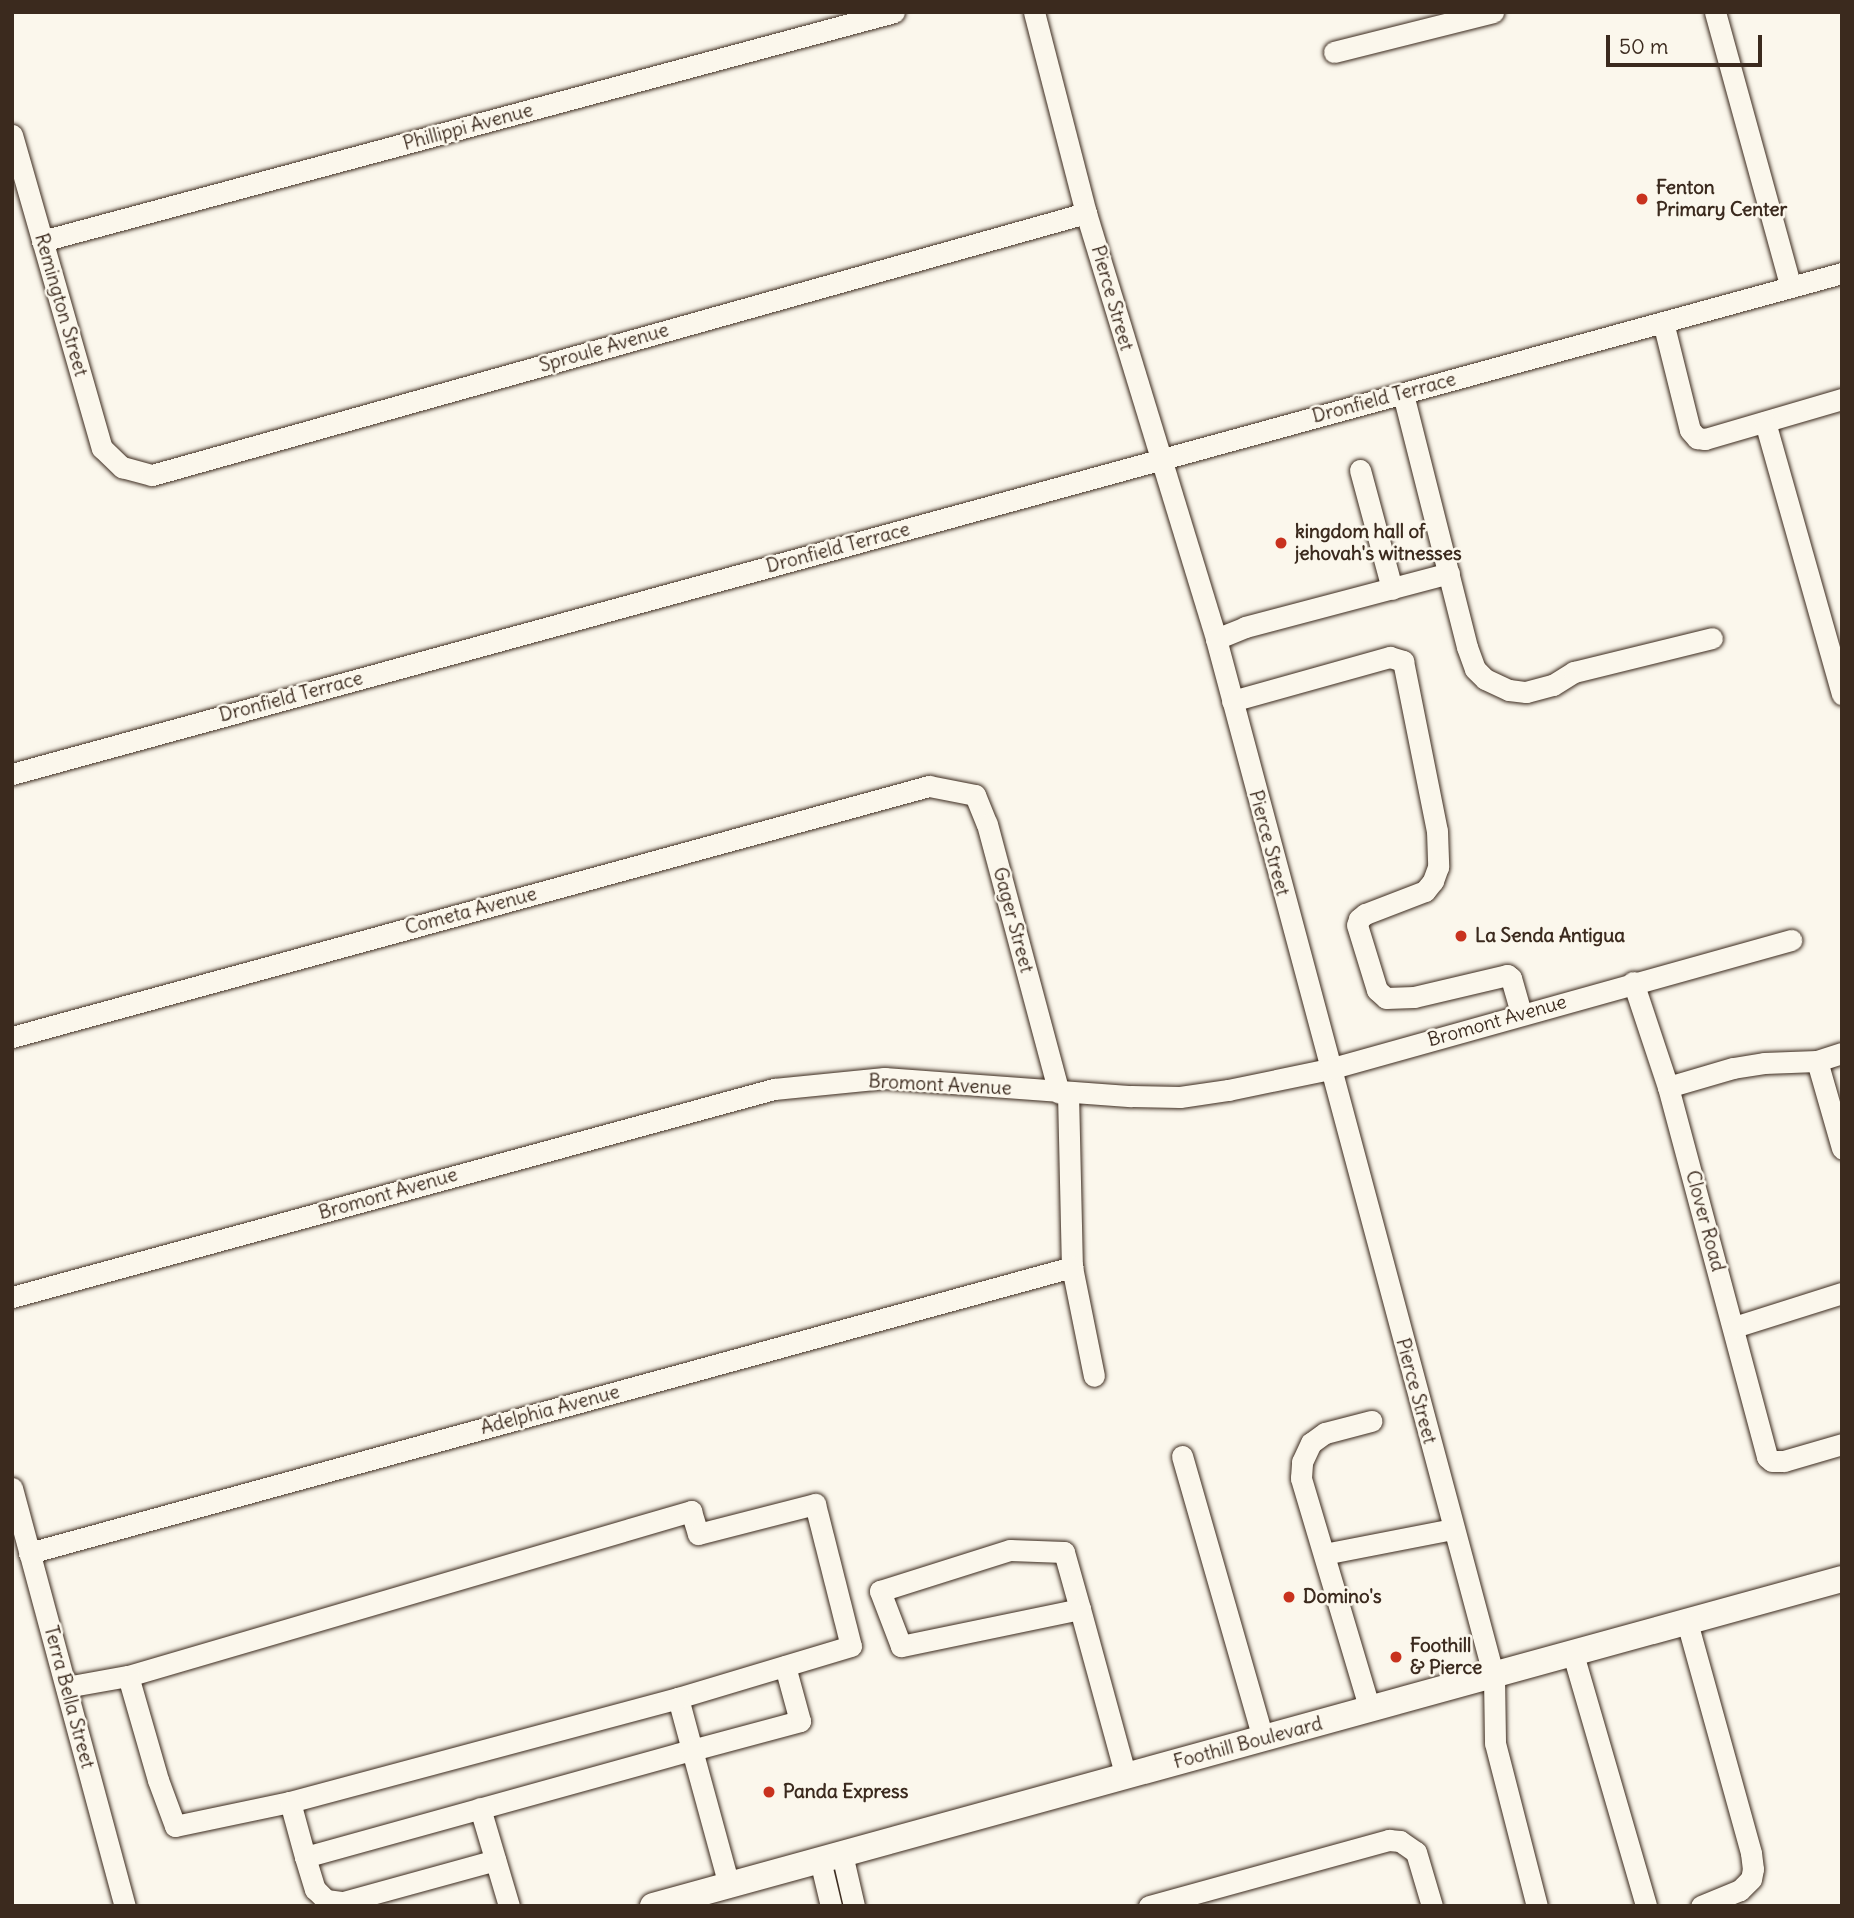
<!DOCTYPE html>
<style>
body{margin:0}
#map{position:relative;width:1854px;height:1918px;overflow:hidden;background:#fbf7ec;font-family:Delius,sans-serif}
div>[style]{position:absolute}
.roads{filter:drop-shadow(0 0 2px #3b2a1e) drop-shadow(0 0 2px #3b2a1e)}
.minor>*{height:21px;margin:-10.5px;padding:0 10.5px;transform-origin:10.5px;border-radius:10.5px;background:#fbf7ec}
.major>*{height:26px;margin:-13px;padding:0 13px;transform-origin:13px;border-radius:13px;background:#fbf7ec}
.dots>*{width:19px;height:19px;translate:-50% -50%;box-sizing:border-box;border:4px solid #fbf7ec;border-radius:50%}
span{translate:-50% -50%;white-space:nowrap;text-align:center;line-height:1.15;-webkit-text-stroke:5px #fbf7ec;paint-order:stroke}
.street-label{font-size:19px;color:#3b2a1e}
.poi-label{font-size:19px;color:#3b2a1e;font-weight:700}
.left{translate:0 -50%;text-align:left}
.frame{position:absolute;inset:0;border:14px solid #3b2a1e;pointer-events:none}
.scale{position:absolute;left:1606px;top:35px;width:156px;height:32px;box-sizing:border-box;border:4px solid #3b2a1e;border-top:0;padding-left:9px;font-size:21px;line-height:24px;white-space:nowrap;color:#3b2a1e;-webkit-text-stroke:5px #fbf7ec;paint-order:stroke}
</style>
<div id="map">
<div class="roads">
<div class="minor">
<i style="left:1034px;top:12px;width:208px;rotate:75.5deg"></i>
<i style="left:1086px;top:213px;width:445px;rotate:73deg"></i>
<i style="left:1216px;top:639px;width:1075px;rotate:75.01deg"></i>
<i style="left:1494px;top:1677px;width:66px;rotate:89.1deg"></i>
<i style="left:1495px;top:1743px;width:168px;rotate:75.6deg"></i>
<i style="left:1715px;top:12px;width:285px;rotate:74.6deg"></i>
<i style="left:1334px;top:52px;width:164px;rotate:-14.1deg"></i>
<i style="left:12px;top:135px;width:326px;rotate:74deg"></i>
<i style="left:102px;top:448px;width:28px;rotate:44deg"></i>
<i style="left:122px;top:467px;width:31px;rotate:15deg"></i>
<i style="left:152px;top:475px;width:970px;rotate:-15.67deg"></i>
<i style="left:42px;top:241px;width:882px;rotate:-15.04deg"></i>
<i style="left:1663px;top:322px;width:111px;rotate:76deg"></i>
<i style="left:1690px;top:430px;width:11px;rotate:49deg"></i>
<i style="left:1697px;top:438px;width:8px;rotate:7deg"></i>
<i style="left:1705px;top:439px;width:143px;rotate:-16.3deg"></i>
<i style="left:1403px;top:394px;width:261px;rotate:75.8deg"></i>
<i style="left:1467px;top:647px;width:23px;rotate:70deg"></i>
<i style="left:1475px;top:669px;width:14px;rotate:45deg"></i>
<i style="left:1485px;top:679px;width:26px;rotate:25deg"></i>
<i style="left:1509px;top:690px;width:17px;rotate:7deg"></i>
<i style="left:1526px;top:692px;width:28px;rotate:-15deg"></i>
<i style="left:1553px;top:685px;width:25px;rotate:-32deg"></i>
<i style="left:1574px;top:672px;width:142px;rotate:-13.8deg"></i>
<i style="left:1765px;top:422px;width:283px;rotate:74.2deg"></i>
<i style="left:1360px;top:470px;width:123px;rotate:74.9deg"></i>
<i style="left:1216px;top:639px;width:31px;rotate:-22deg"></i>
<i style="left:1245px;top:627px;width:211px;rotate:-14.8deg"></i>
<i style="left:1232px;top:701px;width:164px;rotate:-15.6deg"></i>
<i style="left:1390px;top:657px;width:14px;rotate:17deg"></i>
<i style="left:1403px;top:661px;width:173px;rotate:78.7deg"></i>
<i style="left:1437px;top:831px;width:36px;rotate:88deg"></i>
<i style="left:1438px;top:867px;width:15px;rotate:110deg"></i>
<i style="left:1433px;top:881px;width:13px;rotate:129deg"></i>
<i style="left:1425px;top:891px;width:64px;rotate:159deg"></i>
<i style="left:1365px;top:914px;width:8px;rotate:140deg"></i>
<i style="left:1359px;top:919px;width:6px;rotate:108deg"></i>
<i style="left:1357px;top:925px;width:68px;rotate:72.9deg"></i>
<i style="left:1377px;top:990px;width:12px;rotate:42deg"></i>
<i style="left:1386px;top:998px;width:28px;rotate:-2deg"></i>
<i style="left:1414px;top:997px;width:96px;rotate:-13.3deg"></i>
<i style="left:1507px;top:975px;width:5px;rotate:37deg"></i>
<i style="left:1511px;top:978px;width:37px;rotate:74deg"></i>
<i style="left:12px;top:774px;width:1897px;rotate:-15.31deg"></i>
<i style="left:1633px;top:982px;width:111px;rotate:71.6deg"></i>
<i style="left:1668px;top:1087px;width:383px;rotate:75deg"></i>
<i style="left:1767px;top:1457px;width:6px;rotate:39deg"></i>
<i style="left:1772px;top:1461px;width:12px"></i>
<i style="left:1784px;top:1461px;width:60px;rotate:-16.3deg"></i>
<i style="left:12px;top:1037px;width:951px;rotate:-15.31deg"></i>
<i style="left:929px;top:786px;width:47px;rotate:11.1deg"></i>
<i style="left:975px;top:795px;width:31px;rotate:68deg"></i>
<i style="left:987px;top:824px;width:278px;rotate:75deg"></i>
<i style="left:1817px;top:1061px;width:91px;rotate:74deg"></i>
<i style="left:1668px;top:1087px;width:68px;rotate:-16.3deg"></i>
<i style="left:1733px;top:1068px;width:31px;rotate:-9deg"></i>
<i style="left:1764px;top:1063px;width:53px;rotate:-2.2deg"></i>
<i style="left:1817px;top:1061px;width:26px;rotate:-18deg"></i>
<i style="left:1068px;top:1093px;width:174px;rotate:88.7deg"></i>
<i style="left:1072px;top:1267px;width:111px;rotate:78.6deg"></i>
<i style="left:12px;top:1297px;width:790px;rotate:-15.27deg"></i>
<i style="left:774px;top:1089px;width:111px;rotate:-5.7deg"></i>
<i style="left:884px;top:1078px;width:248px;rotate:4.2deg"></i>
<i style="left:1131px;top:1096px;width:49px;rotate:1.2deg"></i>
<i style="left:1180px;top:1097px;width:49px;rotate:-8.3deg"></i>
<i style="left:1228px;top:1090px;width:103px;rotate:-11.7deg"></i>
<i style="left:1329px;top:1069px;width:480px;rotate:-15.6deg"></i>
<i style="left:1734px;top:1327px;width:113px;rotate:-17.5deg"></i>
<i style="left:1182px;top:1456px;width:294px;rotate:74deg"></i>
<i style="left:12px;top:1488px;width:433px;rotate:74.9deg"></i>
<i style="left:29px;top:1553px;width:1082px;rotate:-15.33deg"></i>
<i style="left:1324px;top:1554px;width:131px;rotate:-11deg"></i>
<i style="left:1080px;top:1609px;width:183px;rotate:168.3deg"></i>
<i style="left:901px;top:1646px;width:59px;rotate:-110.9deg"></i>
<i style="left:880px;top:1591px;width:136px;rotate:-17.5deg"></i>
<i style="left:1010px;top:1550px;width:54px;rotate:2.1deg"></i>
<i style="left:1064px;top:1552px;width:59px;rotate:74.3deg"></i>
<i style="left:1080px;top:1609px;width:174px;rotate:74.7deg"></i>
<i style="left:1687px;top:1622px;width:240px;rotate:74.5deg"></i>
<i style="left:1751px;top:1853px;width:16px;rotate:83deg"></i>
<i style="left:1753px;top:1869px;width:10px;rotate:101deg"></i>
<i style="left:1751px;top:1879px;width:16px;rotate:135deg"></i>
<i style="left:1740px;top:1890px;width:42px;rotate:157.7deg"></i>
<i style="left:1573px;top:1654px;width:262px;rotate:73.8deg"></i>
<i style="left:128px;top:1676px;width:587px;rotate:-16.33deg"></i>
<i style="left:691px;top:1511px;width:24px;rotate:73deg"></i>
<i style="left:698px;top:1534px;width:121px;rotate:-14.4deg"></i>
<i style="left:815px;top:1504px;width:146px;rotate:75.8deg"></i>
<i style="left:851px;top:1646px;width:181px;rotate:163.3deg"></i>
<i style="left:678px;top:1698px;width:54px;rotate:74.9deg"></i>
<i style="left:692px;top:1750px;width:112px;rotate:-15deg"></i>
<i style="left:800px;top:1721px;width:57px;rotate:-105.3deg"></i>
<i style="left:66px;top:1687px;width:63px;rotate:-10.1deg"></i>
<i style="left:128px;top:1676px;width:108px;rotate:73.9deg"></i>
<i style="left:158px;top:1780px;width:49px;rotate:69.7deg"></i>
<i style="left:175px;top:1826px;width:117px;rotate:-11.8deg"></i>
<i style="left:290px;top:1802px;width:57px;rotate:74.7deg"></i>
<i style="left:305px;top:1857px;width:402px;rotate:-15.5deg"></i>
<i style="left:692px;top:1750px;width:140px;rotate:74.7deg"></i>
<i style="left:1370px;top:1710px;width:242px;rotate:-106.6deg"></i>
<i style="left:1301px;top:1478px;width:16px;rotate:-86deg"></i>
<i style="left:1302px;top:1462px;width:21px;rotate:-65deg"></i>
<i style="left:1311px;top:1443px;width:17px;rotate:-36deg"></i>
<i style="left:1325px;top:1433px;width:48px;rotate:-14.6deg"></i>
<i style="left:290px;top:1802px;width:402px;rotate:-15deg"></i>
<i style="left:480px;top:1808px;width:102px;rotate:73.5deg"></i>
<i style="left:842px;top:1854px;width:53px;rotate:77deg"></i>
<i style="left:305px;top:1857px;width:34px;rotate:73deg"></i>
<i style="left:315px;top:1889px;width:16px;rotate:45deg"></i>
<i style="left:326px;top:1900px;width:17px;rotate:7deg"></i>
<i style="left:343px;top:1902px;width:158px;rotate:-15.4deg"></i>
<i style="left:820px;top:1860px;width:47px;rotate:76.6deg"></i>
<i style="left:1149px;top:1906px;width:249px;rotate:-15.4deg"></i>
<i style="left:1389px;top:1840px;width:11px;rotate:5deg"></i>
<i style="left:1400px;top:1841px;width:19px;rotate:35deg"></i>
<i style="left:1416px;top:1852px;width:56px;rotate:73.5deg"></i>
</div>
<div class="major">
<i style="left:653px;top:1906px;width:1233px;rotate:-15.38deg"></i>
</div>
</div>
<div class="dots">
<i style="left:1642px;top:199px;background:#c8321e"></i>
<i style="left:1281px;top:543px;background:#c8321e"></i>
<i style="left:1461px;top:936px;background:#c8321e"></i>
<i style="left:1289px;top:1597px;background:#c8321e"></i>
<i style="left:1396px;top:1657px;background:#c8321e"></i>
<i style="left:769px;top:1792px;background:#c8321e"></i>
</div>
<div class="street-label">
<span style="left:468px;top:127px;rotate:-15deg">Phillippi Avenue</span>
<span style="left:1112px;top:298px;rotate:74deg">Pierce Street</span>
<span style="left:61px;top:305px;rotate:74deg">Remington Street</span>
<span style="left:604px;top:348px;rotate:-16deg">Sproule Avenue</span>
<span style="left:1384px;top:398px;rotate:-15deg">Dronfield Terrace</span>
<span style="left:838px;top:548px;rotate:-15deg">Dronfield Terrace</span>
<span style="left:291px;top:697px;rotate:-15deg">Dronfield Terrace</span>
<span style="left:1269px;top:843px;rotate:75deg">Pierce Street</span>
<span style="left:471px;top:911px;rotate:-15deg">Cometa Avenue</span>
<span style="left:1013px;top:920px;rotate:75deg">Gager Street</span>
<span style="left:1497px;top:1021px;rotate:-16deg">Bromont Avenue</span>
<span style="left:940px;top:1085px;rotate:3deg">Bromont Avenue</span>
<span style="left:388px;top:1194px;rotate:-16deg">Bromont Avenue</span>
<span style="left:1705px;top:1221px;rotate:75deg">Clover Road</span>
<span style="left:1416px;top:1391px;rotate:75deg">Pierce Street</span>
<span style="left:550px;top:1410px;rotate:-15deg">Adelphia Avenue</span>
<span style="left:69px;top:1697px;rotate:75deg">Terra Bella Street</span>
<span style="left:1248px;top:1743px;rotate:-15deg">Foothill Boulevard</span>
</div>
<div class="poi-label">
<span class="left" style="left:1656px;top:199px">Fenton<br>Primary Center</span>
<span class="left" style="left:1295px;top:543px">kingdom hall of<br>jehovah's witnesses</span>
<span class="left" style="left:1475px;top:936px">La Senda Antigua</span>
<span class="left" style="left:1303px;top:1597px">Domino's</span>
<span class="left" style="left:1410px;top:1657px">Foothill<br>&amp; Pierce</span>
<span class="left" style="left:783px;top:1792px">Panda Express</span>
</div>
<div class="frame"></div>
<div class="scale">50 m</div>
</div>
